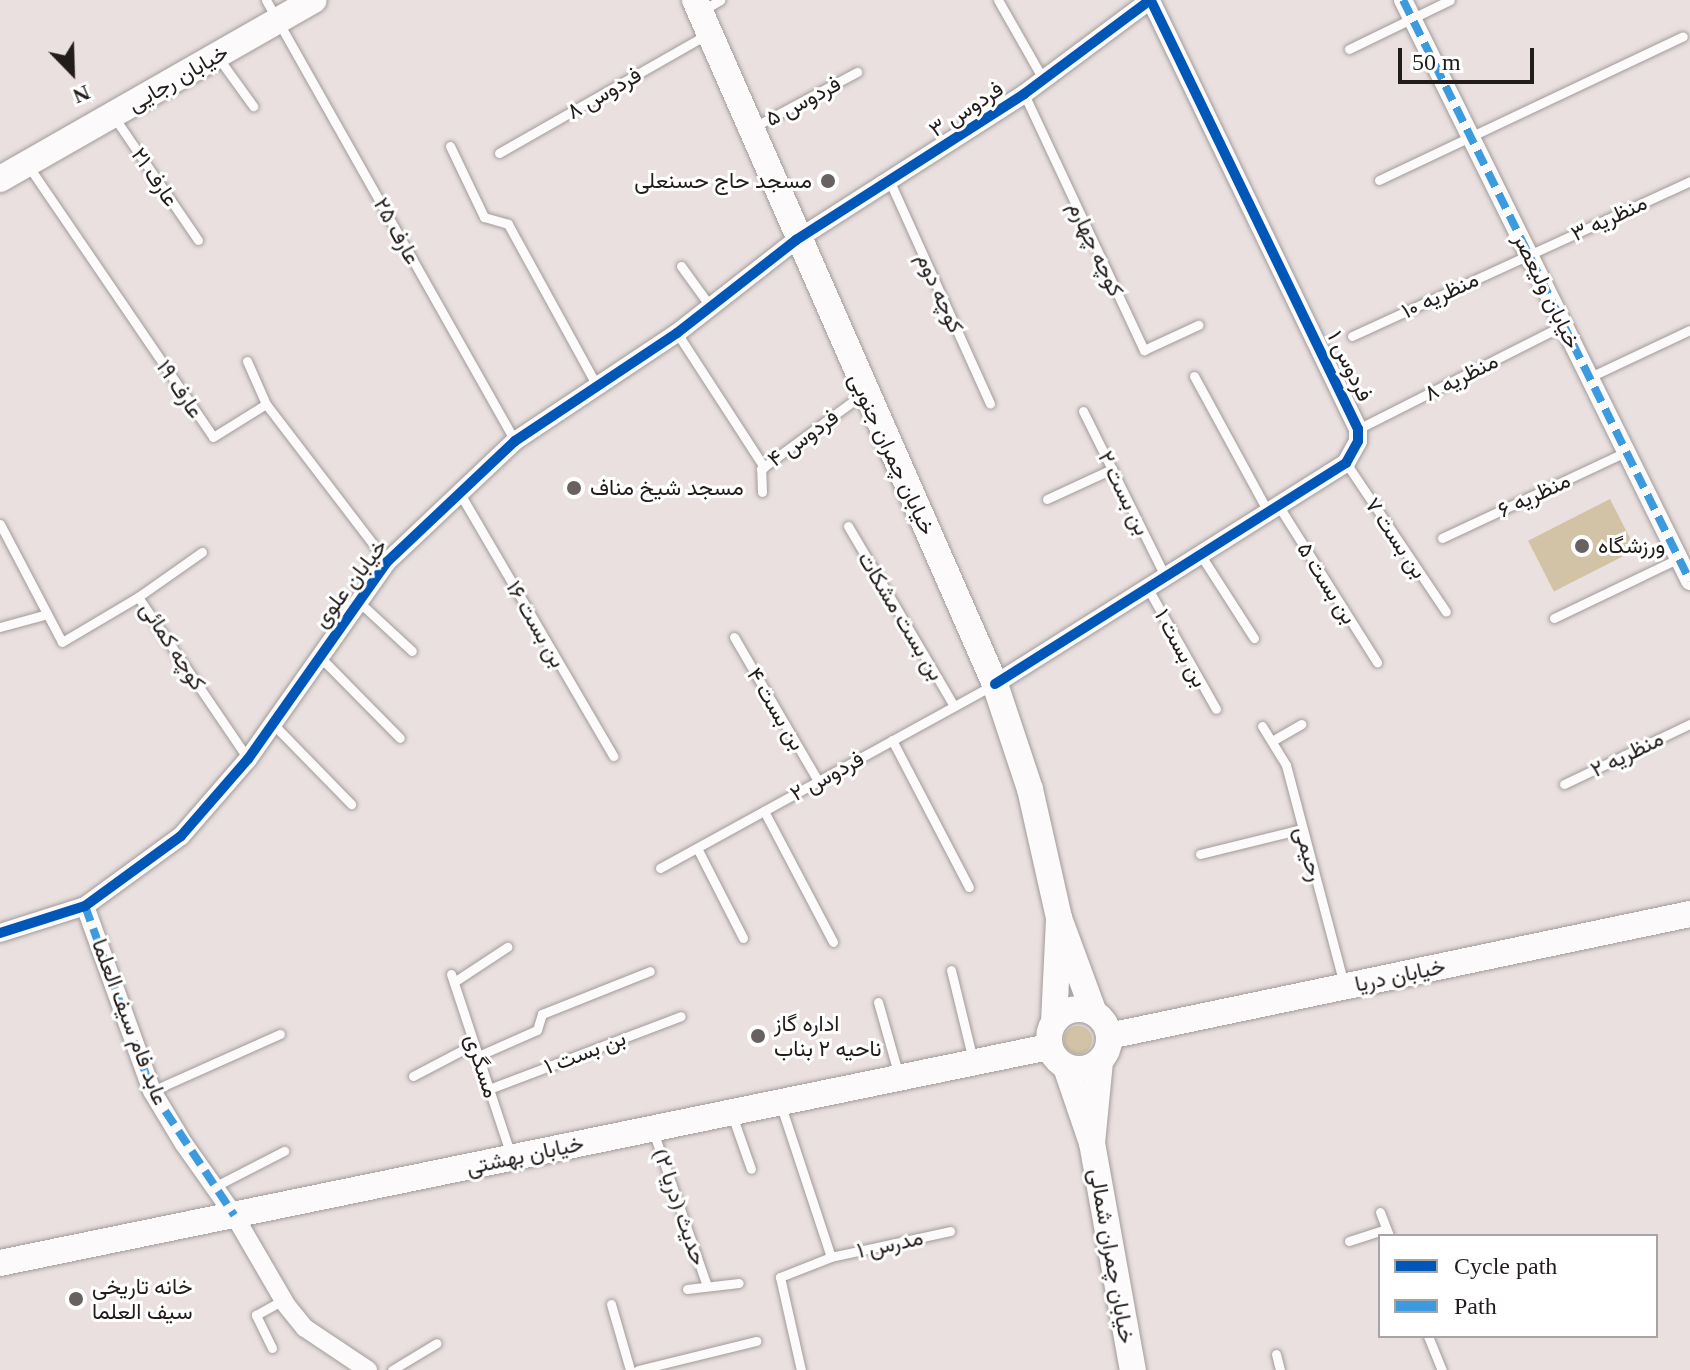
<!DOCTYPE html>
<meta charset="utf-8">
<style>
body{margin:0}
#map{position:relative;width:1690px;height:1370px;overflow:hidden;background:#e9e0df;font-family:"Times New Roman",Vazirmatn,serif}
div>[style]{position:absolute}
.green>*{inset:0;background:#d3c3a6;transform-origin:0 0}
.round{border-radius:50%}
.roads{filter:drop-shadow(0 0 2px #a29b9a) drop-shadow(0 0 2px #a29b9a)}
.lane>*{height:9px;margin:-4.5px;padding:0 4.5px;transform-origin:4.5px;border-radius:4.5px;background:#fcfafa}
.street>*{height:18px;margin:-9px;padding:0 9px;transform-origin:9px;border-radius:9px;background:#fcfafa}
.secondary>*{height:26px;margin:-13px;padding:0 13px;transform-origin:13px;border-radius:13px;background:#fcfafa}
.secondary>.ring{margin:-13px;padding:0;box-sizing:content-box;background:none;border:26px solid #fcfafa;border-radius:50%}
.quiet>*{height:8px;margin-top:-4px;transform-origin:0;background:repeating-linear-gradient(90deg,#3c9bdf 0 16px,transparent 0 24px)}
.cycleway>*{height:10px;margin:-5px;padding:0 5px;transform-origin:5px;border-radius:5px;background:#0057b8}
.dots>*{width:22px;height:22px;translate:-50% -50%;box-sizing:border-box;border:4px solid #fff;border-radius:50%}
span{translate:-50% -50%;white-space:nowrap;text-align:center;line-height:1.15;-webkit-text-stroke:6px #fff;paint-order:stroke}
.street-label{font-size:22px;color:#221c1b}
.poi-label{font-size:22px;color:#221c1b}
.right{translate:-100% -50%;text-align:right}
.left{translate:0 -50%;text-align:left}
.legend{position:absolute;left:1378px;top:1234px;width:280px;height:104px;box-sizing:border-box;background:#fff;border:2px solid #a7a4a4;margin:0;padding:10px 14px;list-style:none;font-size:24px;color:#221c1b}
.legend li{display:flex;align-items:center;gap:16px;height:40px}
.legend b{width:40px;border:2px solid #a7a4a4}
.north{position:absolute;left:32px;top:32px;width:80px;height:80px;-webkit-text-stroke:6px #fff;paint-order:stroke;rotate:157deg;font-size:22px;font-weight:700;line-height:32px;text-align:center;color:#221c1b}
.north::after{content:'';display:block;margin:auto;width:28px;height:36px;background:#221c1b;clip-path:polygon(50% 0,100% 100%,50% 72%,0 100%)}
.scale{position:absolute;left:1398px;top:48px;width:136px;height:36px;box-sizing:border-box;border:4px solid #221c1b;border-top:0;padding-left:10px;font-size:24px;line-height:28px;white-space:nowrap;color:#221c1b;-webkit-text-stroke:6px #fff;paint-order:stroke}
</style>
<div id="map">
<div class="green">
<i style="left:1610px;top:499px;width:57px;height:92px;rotate:63deg"></i>
<i class="round" style="left:1064px;top:1026px;width:28px;height:28px"></i>
</div>
<div class="roads">
<div class="lane">
<i style="left:266px;top:0;width:506px;rotate:60.55deg"></i>
<i style="left:998px;top:0;width:91px;rotate:60.3deg"></i>
<i style="left:703px;top:10px;width:20px;rotate:-30deg"></i>
<i style="left:1349px;top:49px;width:112px;rotate:-25.9deg"></i>
<i style="left:217px;top:56px;width:62px;rotate:54.2deg"></i>
<i style="left:1024px;top:94px;width:283px;rotate:64.9deg"></i>
<i style="left:1144px;top:350px;width:60px;rotate:-24.8deg"></i>
<i style="left:114px;top:117px;width:149px;rotate:55.7deg"></i>
<i style="left:754px;top:127px;width:117px;rotate:-28.1deg"></i>
<i style="left:450px;top:146px;width:79px;rotate:64.4deg"></i>
<i style="left:484px;top:217px;width:25px;rotate:16deg"></i>
<i style="left:508px;top:224px;width:185px;rotate:61.2deg"></i>
<i style="left:499px;top:153px;width:238px;rotate:-29.7deg"></i>
<i style="left:27px;top:164px;width:330px;rotate:55.7deg"></i>
<i style="left:213px;top:437px;width:62px;rotate:-31.9deg"></i>
<i style="left:1379px;top:180px;width:336px;rotate:-25.3deg"></i>
<i style="left:890px;top:182px;width:243px;rotate:65.7deg"></i>
<i style="left:681px;top:266px;width:49px;rotate:54.1deg"></i>
<i style="left:677px;top:333px;width:160px;rotate:57deg"></i>
<i style="left:1352px;top:336px;width:372px;rotate:-24.6deg"></i>
<i style="left:247px;top:361px;width:47px;rotate:66.2deg"></i>
<i style="left:266px;top:404px;width:199px;rotate:52.6deg"></i>
<i style="left:1194px;top:376px;width:155px;rotate:61.4deg"></i>
<i style="left:1590px;top:377px;width:110px;rotate:-25.2deg"></i>
<i style="left:1083px;top:411px;width:184px;rotate:63.6deg"></i>
<i style="left:1358px;top:429px;width:231px;rotate:-26.8deg"></i>
<i style="left:1346px;top:463px;width:179px;rotate:56.1deg"></i>
<i style="left:459px;top:492px;width:306px;rotate:59.7deg"></i>
<i style="left:762px;top:492px;width:23px;rotate:-92deg"></i>
<i style="left:761px;top:469px;width:128px;rotate:-36.4deg"></i>
<i style="left:1047px;top:499px;width:72px;rotate:-24.8deg"></i>
<i style="left:1278px;top:505px;width:186px;rotate:57.8deg"></i>
<i style="left:0;top:524px;width:133px;rotate:62.3deg"></i>
<i style="left:62px;top:642px;width:88px;rotate:-30.6deg"></i>
<i style="left:848px;top:526px;width:209px;rotate:59.5deg"></i>
<i style="left:1442px;top:538px;width:203px;rotate:-25.1deg"></i>
<i style="left:202px;top:552px;width:78px;rotate:144.9deg"></i>
<i style="left:138px;top:597px;width:196px;rotate:55.8deg"></i>
<i style="left:1200px;top:554px;width:100px;rotate:57.3deg"></i>
<i style="left:1147px;top:587px;width:140px;rotate:60.5deg"></i>
<i style="left:359px;top:602px;width:72px;rotate:42.8deg"></i>
<i style="left:1554px;top:618px;width:139px;rotate:-25.6deg"></i>
<i style="left:0;top:627px;width:46px;rotate:-15.3deg"></i>
<i style="left:734px;top:637px;width:167px;rotate:59.7deg"></i>
<i style="left:319px;top:656px;width:115px;rotate:45.4deg"></i>
<i style="left:273px;top:724px;width:112px;rotate:45.7deg"></i>
<i style="left:1262px;top:726px;width:46px;rotate:58.4deg"></i>
<i style="left:1286px;top:765px;width:227px;rotate:75.2deg"></i>
<i style="left:892px;top:740px;width:166px;rotate:62.4deg"></i>
<i style="left:1272px;top:741px;width:34px;rotate:-30deg"></i>
<i style="left:1564px;top:784px;width:140px;rotate:-25.5deg"></i>
<i style="left:764px;top:811px;width:148px;rotate:62.2deg"></i>
<i style="left:697px;top:848px;width:101px;rotate:62.9deg"></i>
<i style="left:1200px;top:854px;width:105px;rotate:-13.8deg"></i>
<i style="left:660px;top:868px;width:380px;rotate:-28.8deg"></i>
<i style="left:951px;top:970px;width:93px;rotate:76.3deg"></i>
<i style="left:451px;top:974px;width:191px;rotate:71.7deg"></i>
<i style="left:454px;top:982px;width:64px;rotate:-33.4deg"></i>
<i style="left:878px;top:1002px;width:77px;rotate:74.2deg"></i>
<i style="left:478px;top:1056px;width:64px;rotate:-23.8deg"></i>
<i style="left:537px;top:1030px;width:17px;rotate:-73deg"></i>
<i style="left:542px;top:1014px;width:116px;rotate:-21.7deg"></i>
<i style="left:413px;top:1076px;width:69px;rotate:-27.7deg"></i>
<i style="left:489px;top:1089px;width:205px;rotate:-20.8deg"></i>
<i style="left:152px;top:1091px;width:140px;rotate:-24deg"></i>
<i style="left:781px;top:1106px;width:159px;rotate:71.7deg"></i>
<i style="left:831px;top:1257px;width:55px;rotate:158.6deg"></i>
<i style="left:780px;top:1277px;width:95px;rotate:77.3deg"></i>
<i style="left:732px;top:1115px;width:57px;rotate:70.6deg"></i>
<i style="left:653px;top:1131px;width:164px;rotate:70.8deg"></i>
<i style="left:214px;top:1187px;width:79px;rotate:-27.2deg"></i>
<i style="left:1380px;top:1212px;width:26px;rotate:69deg"></i>
<i style="left:1349px;top:1241px;width:39px;rotate:-18deg"></i>
<i style="left:831px;top:1257px;width:122px;rotate:-12.3deg"></i>
<i style="left:687px;top:1289px;width:52px;rotate:-6.6deg"></i>
<i style="left:611px;top:1304px;width:69px;rotate:73.9deg"></i>
<i style="left:1428px;top:1336px;width:37px;rotate:68deg"></i>
<i style="left:272px;top:1348px;width:37px;rotate:-116deg"></i>
<i style="left:256px;top:1315px;width:31px;rotate:-29deg"></i>
<i style="left:1276px;top:1354px;width:16px;rotate:76deg"></i>
<i style="left:392px;top:1370px;width:52px;rotate:-31deg"></i>
<i style="left:638px;top:1370px;width:122px;rotate:-13.8deg"></i>
</div>
<div class="street">
<i style="left:1403px;top:0;width:648px;rotate:63.71deg"></i>
<i style="left:995px;top:684px;width:415px;rotate:-32.2deg"></i>
<i style="left:1346px;top:463px;width:25px;rotate:-61deg"></i>
<i style="left:1358px;top:441px;width:12px;rotate:-90deg"></i>
<i style="left:1358px;top:429px;width:476px;rotate:-115.8deg"></i>
<i style="left:85px;top:906px;width:197px;rotate:70.1deg"></i>
<i style="left:152px;top:1091px;width:62px;rotate:58.9deg"></i>
<i style="left:184px;top:1144px;width:87px;rotate:54.8deg"></i>
<i style="left:234px;top:1215px;width:105px;rotate:59.8deg"></i>
<i style="left:287px;top:1306px;width:28px;rotate:51deg"></i>
<i style="left:305px;top:1328px;width:76px;rotate:33.7deg"></i>
<i style="left:0;top:933px;width:89px;rotate:-17.6deg"></i>
<i style="left:85px;top:906px;width:119px;rotate:-36.1deg"></i>
<i style="left:181px;top:836px;width:102px;rotate:-49deg"></i>
<i style="left:248px;top:759px;width:241px;rotate:-54.8deg"></i>
<i style="left:387px;top:562px;width:176px;rotate:-43.4deg"></i>
<i style="left:515px;top:441px;width:195px;rotate:-33.7deg"></i>
<i style="left:677px;top:333px;width:151px;rotate:-38deg"></i>
<i style="left:796px;top:240px;width:271px;rotate:-32.6deg"></i>
<i style="left:1024px;top:94px;width:157px;rotate:-36.7deg"></i>
</div>
<div class="secondary">
<i style="left:695px;top:0;width:747px;rotate:66.32deg"></i>
<i style="left:995px;top:684px;width:111px;rotate:71.6deg"></i>
<i style="left:1030px;top:789px;width:132px;rotate:77.3deg"></i>
<i style="left:0;top:179px;width:361px;rotate:-29.7deg"></i>
<i class="ring" style="left:1049px;top:1009px;width:34px;height:34px"></i>
<i style="left:1054px;top:1022px;width:104px;rotate:-87.2deg"></i>
<i style="left:1059px;top:918px;width:101px;rotate:69.8deg"></i>
<i style="left:1109px;top:1036px;width:594px;rotate:-11.86deg"></i>
<i style="left:1066px;top:1067px;width:80px;rotate:71.1deg"></i>
<i style="left:1092px;top:1143px;width:82px;rotate:-84.4deg"></i>
<i style="left:1092px;top:1143px;width:231px;rotate:79.8deg"></i>
<i style="left:0;top:1263px;width:1071px;rotate:-11.64deg"></i>
</div>
</div>
<div class="quiet">
<i style="left:1403px;top:0;width:648px;rotate:63.71deg"></i>
<i style="left:85px;top:906px;width:197px;rotate:70.1deg"></i>
<i style="left:152px;top:1091px;width:149px;rotate:56.5deg"></i>
</div>
<div class="cycleway">
<i style="left:995px;top:684px;width:415px;rotate:-32.2deg"></i>
<i style="left:1346px;top:463px;width:25px;rotate:-61deg"></i>
<i style="left:1358px;top:441px;width:12px;rotate:-90deg"></i>
<i style="left:1358px;top:429px;width:476px;rotate:-115.8deg"></i>
<i style="left:0;top:933px;width:89px;rotate:-17.6deg"></i>
<i style="left:85px;top:906px;width:119px;rotate:-36.1deg"></i>
<i style="left:181px;top:836px;width:102px;rotate:-49deg"></i>
<i style="left:248px;top:759px;width:241px;rotate:-54.8deg"></i>
<i style="left:387px;top:562px;width:176px;rotate:-43.4deg"></i>
<i style="left:515px;top:441px;width:195px;rotate:-33.7deg"></i>
<i style="left:677px;top:333px;width:151px;rotate:-38deg"></i>
<i style="left:796px;top:240px;width:271px;rotate:-32.6deg"></i>
<i style="left:1024px;top:94px;width:157px;rotate:-36.7deg"></i>
</div>
<div class="dots">
<i style="left:828px;top:181px;background:#686160"></i>
<i style="left:574px;top:488px;background:#686160"></i>
<i style="left:1582px;top:546px;background:#686160"></i>
<i style="left:758px;top:1036px;background:#686160"></i>
<i style="left:76px;top:1299px;background:#686160"></i>
</div>
<div class="street-label">
<span style="left:178px;top:78px;rotate:-30deg">خیابان رجایی</span>
<span style="left:604px;top:93px;rotate:-30deg">فردوس ۸</span>
<span style="left:803px;top:101px;rotate:-28deg">فردوس ۵</span>
<span style="left:966px;top:109px;rotate:-33deg">فردوس ۳</span>
<span style="left:155px;top:177px;rotate:56deg">عارف ۲۱</span>
<span style="left:1609px;top:218px;rotate:-25deg">منظریه ۳</span>
<span style="left:397px;top:231px;rotate:61deg">عارف ۲۵</span>
<span style="left:1096px;top:249px;rotate:65deg">کوچه چهارم</span>
<span style="left:1547px;top:291px;rotate:64deg">خیابان ولیعصر</span>
<span style="left:940px;top:293px;rotate:66deg">کوچه دوم</span>
<span style="left:1440px;top:295px;rotate:-25deg">منظریه ۱۰</span>
<span style="left:1350px;top:366px;rotate:64deg">فردوس ۱</span>
<span style="left:1461px;top:377px;rotate:-27deg">منظریه ۸</span>
<span style="left:180px;top:389px;rotate:56deg">عارف ۱۹</span>
<span style="left:803px;top:438px;rotate:-36deg">فردوس ۴</span>
<span style="left:892px;top:454px;rotate:65deg">خیابان چمران جنوبی</span>
<span style="left:1124px;top:493px;rotate:64deg">بن بست ۲</span>
<span style="left:1534px;top:495px;rotate:-25deg">منظریه ۶</span>
<span style="left:1396px;top:538px;rotate:56deg">بن بست ۷</span>
<span style="left:350px;top:583px;rotate:-52deg">خیابان علوی</span>
<span style="left:1327px;top:583px;rotate:58deg">بن بست ۵</span>
<span style="left:901px;top:616px;rotate:59deg">بن بست مشکات</span>
<span style="left:536px;top:624px;rotate:60deg">بن بست ۱۶</span>
<span style="left:173px;top:646px;rotate:57deg">کوچه کمائی</span>
<span style="left:1181px;top:648px;rotate:61deg">بن بست ۱</span>
<span style="left:776px;top:709px;rotate:59deg">بن بست ۴</span>
<span style="left:1627px;top:754px;rotate:-26deg">منظریه ۲</span>
<span style="left:827px;top:776px;rotate:-29deg">فردوس ۲</span>
<span style="left:1309px;top:854px;rotate:75deg">رحیمی</span>
<span style="left:1400px;top:975px;rotate:-12deg">خیابان دریا</span>
<span style="left:130px;top:1022px;rotate:69deg">عابد فام سیف العلما</span>
<span style="left:585px;top:1052px;rotate:-21deg">بن بست ۱</span>
<span style="left:482px;top:1066px;rotate:72deg">مسگری</span>
<span style="left:525px;top:1155px;rotate:-12deg">خیابان بهشتی</span>
<span style="left:680px;top:1207px;rotate:71deg">حدیث (دریا ۲)</span>
<span style="left:890px;top:1244px;rotate:-12deg">مدرس ۱</span>
<span style="left:1112px;top:1256px;rotate:80deg">خیابان چمران شمالی</span>
</div>
<div class="poi-label">
<span class="right" style="left:812px;top:181px">مسجد حاج حسنعلی</span>
<span class="left" style="left:590px;top:488px">مسجد شیخ مناف</span>
<span class="left" style="left:1598px;top:546px">ورزشگاه</span>
<span class="left" style="left:774px;top:1036px">اداره گاز<br>ناحیه ۲ بناب</span>
<span class="left" style="left:92px;top:1299px">خانه تاریخی<br>سیف العلما</span>
</div>
<ul class="legend">
<li><b style="height:10px;background:#0057b8"></b>Cycle path</li>
<li><b style="height:10px;background:#3c9bdf"></b>Path</li>
</ul>
<div class="north">N</div>
<div class="scale">50 m</div>
</div>
